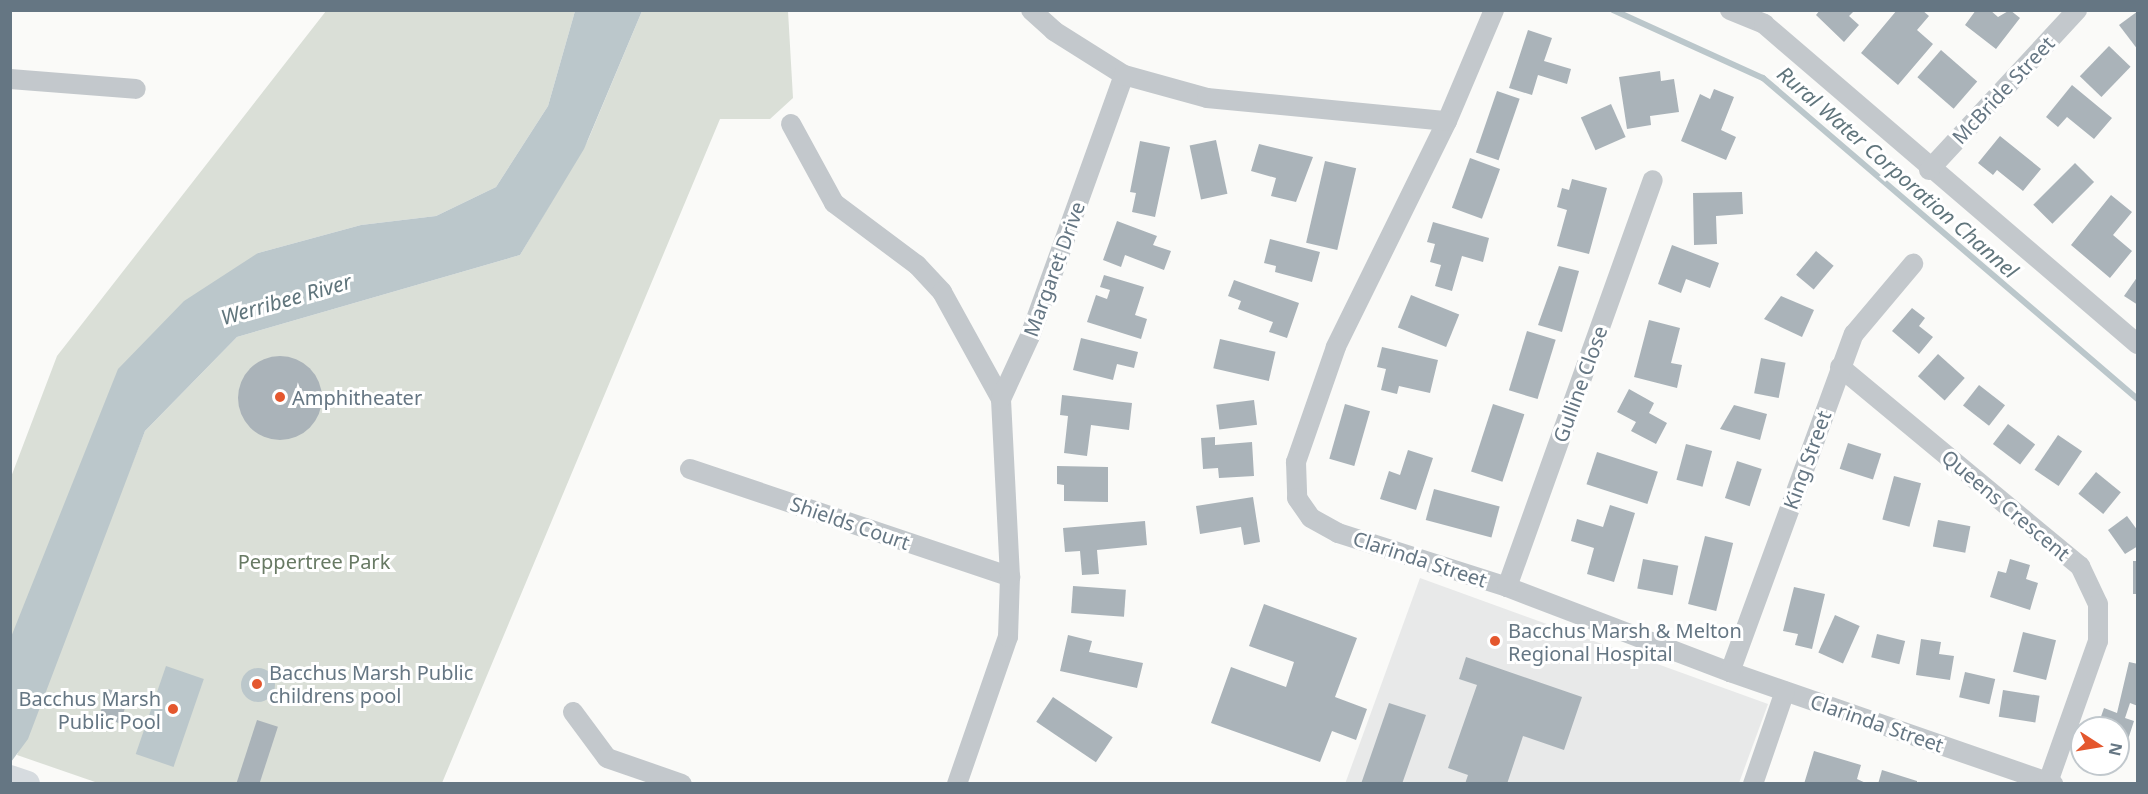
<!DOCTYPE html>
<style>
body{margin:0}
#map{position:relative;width:2148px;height:794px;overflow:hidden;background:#fafaf8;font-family:"Noto Sans",sans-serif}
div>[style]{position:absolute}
.built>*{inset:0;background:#e8e9e9}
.green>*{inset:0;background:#dadfd7}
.water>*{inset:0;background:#bbc7cb;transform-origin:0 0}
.round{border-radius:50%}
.stream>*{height:6px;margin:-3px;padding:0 3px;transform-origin:3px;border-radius:3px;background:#bbc7cb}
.building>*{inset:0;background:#aab3b9;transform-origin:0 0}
.minor>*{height:20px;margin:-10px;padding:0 10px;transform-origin:10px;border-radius:10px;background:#c3c8cc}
.major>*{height:26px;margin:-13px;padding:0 13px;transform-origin:13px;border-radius:13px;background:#d6dbdf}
.dots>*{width:16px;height:16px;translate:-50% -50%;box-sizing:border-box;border:3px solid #fff;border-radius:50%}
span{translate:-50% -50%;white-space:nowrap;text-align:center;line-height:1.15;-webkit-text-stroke:6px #fff;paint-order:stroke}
.street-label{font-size:20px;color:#657683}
.poi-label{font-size:20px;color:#657683}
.left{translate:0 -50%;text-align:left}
.right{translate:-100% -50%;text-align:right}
.park-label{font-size:20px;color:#687a64}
.water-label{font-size:21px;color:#60757c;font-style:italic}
.frame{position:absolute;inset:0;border:12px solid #657683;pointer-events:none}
.north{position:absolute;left:2070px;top:716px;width:60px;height:60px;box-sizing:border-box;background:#fff;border:2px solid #c1c8cd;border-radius:50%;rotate:102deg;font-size:16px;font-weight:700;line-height:24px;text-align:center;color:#657683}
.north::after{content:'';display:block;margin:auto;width:21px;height:27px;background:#e4572e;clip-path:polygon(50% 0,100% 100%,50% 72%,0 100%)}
</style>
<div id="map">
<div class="built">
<i style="clip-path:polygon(1420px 578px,1768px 704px,1739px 783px,1345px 784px)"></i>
</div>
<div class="green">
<i style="clip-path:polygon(326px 11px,575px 11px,548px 106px,496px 187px,436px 216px,361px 225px,258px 253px,11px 639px,11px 477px,57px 356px)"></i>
<i style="clip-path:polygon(642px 11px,788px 11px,793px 98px,770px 119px,720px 119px,442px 783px,98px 783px,17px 755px,145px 431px,237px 337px,520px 255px,588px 140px)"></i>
</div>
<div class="water">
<i style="clip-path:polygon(575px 11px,642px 11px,584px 149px,520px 255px,237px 337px,145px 431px,28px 739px,11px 762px,11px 637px,118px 369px,184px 301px,258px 253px,361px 225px,436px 216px,496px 187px,548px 106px)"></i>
<i style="left:166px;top:666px;width:40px;height:93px;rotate:19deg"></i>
<i class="round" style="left:241px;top:668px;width:34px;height:34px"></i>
</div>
<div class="stream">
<i style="left:1613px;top:10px;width:165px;rotate:24.4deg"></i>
<i style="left:1763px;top:78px;width:494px;rotate:40.6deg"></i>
</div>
<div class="building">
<i style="clip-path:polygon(1820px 10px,1855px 10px,1849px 16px,1859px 25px,1844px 42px,1816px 15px)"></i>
<i style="clip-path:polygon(1897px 10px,1922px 10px,1929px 16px,1917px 30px,1933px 44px,1898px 85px,1861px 53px)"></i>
<i style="clip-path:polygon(1976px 10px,1990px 10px,1998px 17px,2010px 10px,2020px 18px,1996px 49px,1965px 25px)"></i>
<i style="clip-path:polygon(2138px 11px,2138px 50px,2119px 25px)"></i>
<i style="clip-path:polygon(1528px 30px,1552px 38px,1544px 61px,1571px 69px,1567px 84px,1538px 75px,1532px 95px,1509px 88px)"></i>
<i style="left:2109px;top:46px;width:30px;height:42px;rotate:44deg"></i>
<i style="left:1941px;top:50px;width:48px;height:36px;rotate:41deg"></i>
<i style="clip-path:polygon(1660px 71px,1661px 81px,1674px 79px,1679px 112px,1650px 116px,1651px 125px,1627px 129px,1619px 77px)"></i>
<i style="clip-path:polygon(2072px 85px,2112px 118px,2094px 139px,2067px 117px,2058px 127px,2046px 117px)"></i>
<i style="clip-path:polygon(1714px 89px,1734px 97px,1721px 130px,1736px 137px,1726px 160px,1681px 141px,1700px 94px,1710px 99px)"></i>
<i style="left:1497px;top:91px;width:24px;height:65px;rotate:19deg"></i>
<i style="left:1611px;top:104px;width:36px;height:33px;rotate:66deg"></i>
<i style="clip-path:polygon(2000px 136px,2041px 169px,2023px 191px,1997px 170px,1993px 175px,1978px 163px)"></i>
<i style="left:1216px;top:140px;width:55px;height:27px;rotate:78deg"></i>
<i style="clip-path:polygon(1140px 141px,1170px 147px,1155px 217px,1132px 212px,1136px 193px,1130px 192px)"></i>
<i style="clip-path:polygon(1259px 144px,1313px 157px,1296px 202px,1271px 196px,1276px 178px,1251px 171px)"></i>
<i style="left:1470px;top:158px;width:32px;height:53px;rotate:20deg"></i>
<i style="left:1325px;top:161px;width:32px;height:84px;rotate:13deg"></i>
<i style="left:2075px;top:163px;width:27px;height:59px;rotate:45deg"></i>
<i style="clip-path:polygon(1572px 179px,1607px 188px,1589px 254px,1557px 246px,1567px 210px,1557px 207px,1562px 188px,1569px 190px)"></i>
<i style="clip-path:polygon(1742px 192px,1743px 214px,1716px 216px,1717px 244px,1694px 245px,1693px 193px)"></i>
<i style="clip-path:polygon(2111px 195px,2132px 212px,2113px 235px,2132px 251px,2110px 278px,2071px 245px)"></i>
<i style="clip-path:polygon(1117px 221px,1157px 236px,1153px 245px,1171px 251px,1164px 270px,1125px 255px,1121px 267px,1103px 260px)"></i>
<i style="clip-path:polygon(1433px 222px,1489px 238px,1483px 262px,1462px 256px,1452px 291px,1435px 286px,1441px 265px,1430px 262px,1435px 244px,1427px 242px)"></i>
<i style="clip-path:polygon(1270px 239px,1320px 252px,1312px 282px,1275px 272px,1276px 266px,1264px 263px)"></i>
<i style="clip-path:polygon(1672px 245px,1719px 263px,1710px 288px,1686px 279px,1681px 293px,1658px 284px)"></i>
<i style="left:1816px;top:251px;width:23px;height:31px;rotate:40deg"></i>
<i style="clip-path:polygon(1559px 266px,1579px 271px,1562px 332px,1538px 325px)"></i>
<i style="clip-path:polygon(1104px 275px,1144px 287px,1135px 315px,1147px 319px,1141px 339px,1087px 322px,1096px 295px,1107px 299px,1110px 290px,1100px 287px)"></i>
<i style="clip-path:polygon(2138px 276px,2138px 305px,2124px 296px)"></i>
<i style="clip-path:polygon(1234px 280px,1299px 303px,1287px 338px,1269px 332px,1273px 322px,1238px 309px,1241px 301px,1228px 296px)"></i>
<i style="left:1411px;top:295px;width:52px;height:35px;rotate:22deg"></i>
<i style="clip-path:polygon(1781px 296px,1814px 310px,1802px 337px,1764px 319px)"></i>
<i style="clip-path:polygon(1912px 308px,1925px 318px,1919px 326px,1933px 337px,1919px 354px,1892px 331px)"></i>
<i style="clip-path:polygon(1649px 320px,1680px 328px,1671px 363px,1682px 365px,1677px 388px,1634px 377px)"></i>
<i style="left:1527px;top:331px;width:30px;height:62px;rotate:17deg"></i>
<i style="clip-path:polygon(1081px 338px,1138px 352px,1134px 368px,1117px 364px,1113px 380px,1073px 370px)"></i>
<i style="left:1220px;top:339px;width:57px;height:30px;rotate:13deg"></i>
<i style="clip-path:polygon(1382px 347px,1438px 360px,1430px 393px,1399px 386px,1397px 394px,1381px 390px,1386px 369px,1377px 367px)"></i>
<i style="left:1938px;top:354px;width:36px;height:30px;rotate:42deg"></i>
<i class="round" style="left:238px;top:356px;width:84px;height:84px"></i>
<i style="left:1761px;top:358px;width:25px;height:36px;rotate:11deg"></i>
<i style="left:1979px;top:385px;width:33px;height:26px;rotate:38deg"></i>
<i style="clip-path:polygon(1629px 389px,1654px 403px,1649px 413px,1667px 423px,1656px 444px,1631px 431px,1636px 422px,1617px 412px)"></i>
<i style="clip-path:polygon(1062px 395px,1132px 403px,1129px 430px,1091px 425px,1087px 456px,1064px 453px,1068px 416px,1060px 415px)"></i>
<i style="left:1254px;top:400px;width:25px;height:38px;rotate:83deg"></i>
<i style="left:1345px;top:404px;width:26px;height:57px;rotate:16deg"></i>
<i style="left:1493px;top:404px;width:33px;height:71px;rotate:18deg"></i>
<i style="clip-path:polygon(1734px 405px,1767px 414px,1760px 440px,1720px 429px)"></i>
<i style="left:2008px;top:424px;width:34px;height:25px;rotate:37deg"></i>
<i style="left:2058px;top:435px;width:29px;height:42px;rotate:34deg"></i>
<i style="clip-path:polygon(1215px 437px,1215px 445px,1252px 442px,1254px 476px,1219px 478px,1218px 468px,1203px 469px,1201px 438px)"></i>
<i style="left:1848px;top:443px;width:35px;height:27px;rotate:18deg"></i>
<i style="left:1686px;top:444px;width:27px;height:37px;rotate:15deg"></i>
<i style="clip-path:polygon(1408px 450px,1433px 458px,1416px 510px,1380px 499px,1389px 471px,1400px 475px)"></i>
<i style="left:1597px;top:452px;width:64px;height:34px;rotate:18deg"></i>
<i style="left:1737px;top:461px;width:26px;height:39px;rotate:18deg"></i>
<i style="clip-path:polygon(1057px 466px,1108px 467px,1108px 502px,1064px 501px,1064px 485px,1057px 484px)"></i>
<i style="left:2096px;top:472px;width:32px;height:28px;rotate:39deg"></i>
<i style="left:1894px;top:476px;width:28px;height:45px;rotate:15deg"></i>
<i style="left:1434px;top:489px;width:68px;height:32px;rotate:15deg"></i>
<i style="clip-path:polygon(1253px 497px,1260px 542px,1244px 545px,1241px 527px,1200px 534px,1196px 506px)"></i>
<i style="clip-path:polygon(1610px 505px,1635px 513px,1614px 582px,1587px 574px,1594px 548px,1571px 541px,1577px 519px,1603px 527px)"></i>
<i style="clip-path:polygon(2127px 516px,2138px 531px,2138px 546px,2125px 554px,2108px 530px)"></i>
<i style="left:1938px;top:520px;width:33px;height:27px;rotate:11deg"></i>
<i style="clip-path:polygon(1145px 521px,1147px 545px,1097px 550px,1099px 574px,1082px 575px,1080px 551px,1065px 552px,1063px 528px)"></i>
<i style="left:1705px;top:536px;width:29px;height:70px;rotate:14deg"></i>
<i style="left:1643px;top:559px;width:36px;height:30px;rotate:11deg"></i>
<i style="clip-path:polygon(2010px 559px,2030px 565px,2026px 579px,2038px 583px,2030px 610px,1990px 597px,1998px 571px,2006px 573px)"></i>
<i style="left:2133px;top:561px;width:5px;height:33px"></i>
<i style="left:1073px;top:586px;width:53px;height:27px;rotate:4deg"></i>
<i style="clip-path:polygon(1794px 587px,1825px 594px,1812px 649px,1795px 645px,1798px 634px,1783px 631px)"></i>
<i style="clip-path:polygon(1264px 604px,1357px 638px,1335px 697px,1367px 709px,1356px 740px,1332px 731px,1320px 762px,1211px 723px,1231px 667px,1286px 687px,1294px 662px,1249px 646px)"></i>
<i style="left:1835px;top:615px;width:27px;height:41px;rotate:24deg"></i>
<i style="left:2023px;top:632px;width:34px;height:41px;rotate:14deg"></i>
<i style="left:1877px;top:634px;width:29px;height:24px;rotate:14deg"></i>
<i style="clip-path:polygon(1068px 635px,1092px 641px,1089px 652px,1143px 663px,1137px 688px,1060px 671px)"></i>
<i style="clip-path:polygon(1921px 639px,1941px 642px,1939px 654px,1954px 656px,1950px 680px,1916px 675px)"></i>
<i style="clip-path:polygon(1466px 657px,1582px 697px,1564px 750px,1523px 736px,1507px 784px,1465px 784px,1468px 775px,1448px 768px,1477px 685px,1459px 679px)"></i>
<i style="clip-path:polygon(2129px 662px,2138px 664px,2138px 706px,2130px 703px,2125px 718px,2134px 721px,2121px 761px,2118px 728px,2097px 728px,2104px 708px,2117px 713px)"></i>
<i style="left:1965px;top:672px;width:31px;height:26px;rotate:13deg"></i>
<i style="left:108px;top:689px;width:22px;height:29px;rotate:18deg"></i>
<i style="left:2003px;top:690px;width:37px;height:27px;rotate:9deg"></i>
<i style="left:1053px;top:697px;width:72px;height:30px;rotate:34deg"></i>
<i style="clip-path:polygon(1389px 703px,1426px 715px,1402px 784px,1361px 784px)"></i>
<i style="left:257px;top:720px;width:22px;height:67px;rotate:18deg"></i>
<i style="clip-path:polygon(1814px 751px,1861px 765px,1857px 779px,1868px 784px,1804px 784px)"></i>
<i style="clip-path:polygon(1882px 770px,1917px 781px,1917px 784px,1878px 784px)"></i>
</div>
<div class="minor">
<i style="left:1031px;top:10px;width:31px;rotate:42deg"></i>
<i style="left:1054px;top:31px;width:83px;rotate:32.2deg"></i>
<i style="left:1494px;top:10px;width:121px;rotate:112.9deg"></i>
<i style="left:1447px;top:121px;width:252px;rotate:116.2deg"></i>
<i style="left:1336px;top:347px;width:122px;rotate:109.2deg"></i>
<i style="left:1296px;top:462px;width:36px;rotate:88deg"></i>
<i style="left:1297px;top:498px;width:24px;rotate:55deg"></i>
<i style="left:1311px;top:518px;width:31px;rotate:29deg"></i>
<i style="left:1338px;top:533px;width:177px;rotate:17.7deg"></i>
<i style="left:1507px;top:587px;width:239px;rotate:20.9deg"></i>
<i style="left:1730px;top:672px;width:342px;rotate:19.1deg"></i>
<i style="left:1730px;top:10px;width:37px;rotate:22deg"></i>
<i style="left:1764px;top:24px;width:492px;rotate:40.6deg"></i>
<i style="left:10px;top:79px;width:126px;rotate:4.5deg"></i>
<i style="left:791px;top:124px;width:90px;rotate:61.4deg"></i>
<i style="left:834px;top:203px;width:104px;rotate:36.8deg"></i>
<i style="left:917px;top:265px;width:37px;rotate:47deg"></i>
<i style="left:942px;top:292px;width:122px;rotate:61.1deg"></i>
<i style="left:1929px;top:170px;width:218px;rotate:-47.2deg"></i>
<i style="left:1840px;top:367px;width:312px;rotate:39.7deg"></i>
<i style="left:2080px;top:566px;width:42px;rotate:64.7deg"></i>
<i style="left:2098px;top:604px;width:37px;rotate:90deg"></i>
<i style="left:2098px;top:641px;width:150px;rotate:109.5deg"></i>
<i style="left:690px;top:469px;width:338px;rotate:18.6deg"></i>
<i style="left:1507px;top:587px;width:432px;rotate:-70.3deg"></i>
<i style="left:1730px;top:672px;width:360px;rotate:-69.9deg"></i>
<i style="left:1854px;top:334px;width:92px;rotate:-49.9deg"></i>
<i style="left:573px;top:712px;width:57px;rotate:53.5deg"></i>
<i style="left:607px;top:758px;width:79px;rotate:19.1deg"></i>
<i style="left:957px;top:784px;width:156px;rotate:-70.9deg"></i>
<i style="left:1008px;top:637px;width:60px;rotate:-88.1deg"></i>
<i style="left:1010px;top:577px;width:178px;rotate:-92.9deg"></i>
<i style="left:1001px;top:399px;width:69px;rotate:-65.3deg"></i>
<i style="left:1030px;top:336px;width:277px;rotate:-70.2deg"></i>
<i style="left:1124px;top:75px;width:86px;rotate:15.5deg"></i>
<i style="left:1207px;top:98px;width:241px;rotate:5.5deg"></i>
<i style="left:1753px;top:784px;width:98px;rotate:-71deg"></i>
</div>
<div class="major">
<i style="left:10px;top:778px;width:18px;rotate:19deg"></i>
</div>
<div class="dots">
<i style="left:280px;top:397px;background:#e4572e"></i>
<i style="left:1495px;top:641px;background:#e4572e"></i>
<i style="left:257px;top:684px;background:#e4572e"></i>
<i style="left:173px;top:709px;background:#e4572e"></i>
</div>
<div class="street-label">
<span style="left:2003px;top:90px;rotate:-47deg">McBride Street</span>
<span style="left:1054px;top:269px;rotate:-70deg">Margaret Drive</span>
<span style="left:1580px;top:384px;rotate:-70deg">Gulline Close</span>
<span style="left:1807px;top:460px;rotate:-70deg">King Street</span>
<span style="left:2006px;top:505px;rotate:40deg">Queens Crescent</span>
<span style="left:850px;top:523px;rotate:19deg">Shields Court</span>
<span style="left:1420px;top:559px;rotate:18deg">Clarinda Street</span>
<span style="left:1877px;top:723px;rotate:19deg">Clarinda Street</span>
</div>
<div class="poi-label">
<span class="left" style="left:292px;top:397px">Amphitheater</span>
<span class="left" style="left:1508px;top:642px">Bacchus Marsh &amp; Melton<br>Regional Hospital</span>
<span class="left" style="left:269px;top:684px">Bacchus Marsh Public<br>childrens pool</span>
<span class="right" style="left:161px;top:710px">Bacchus Marsh<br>Public Pool</span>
</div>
<div class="park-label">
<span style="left:314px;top:561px">Peppertree Park</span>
</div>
<div class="water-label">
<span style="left:1898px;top:172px;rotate:41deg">Rural Water Corporation Channel</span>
<span style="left:286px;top:299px;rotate:-16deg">Werribee River</span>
</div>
<div class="frame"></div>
<div class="north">N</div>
</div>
